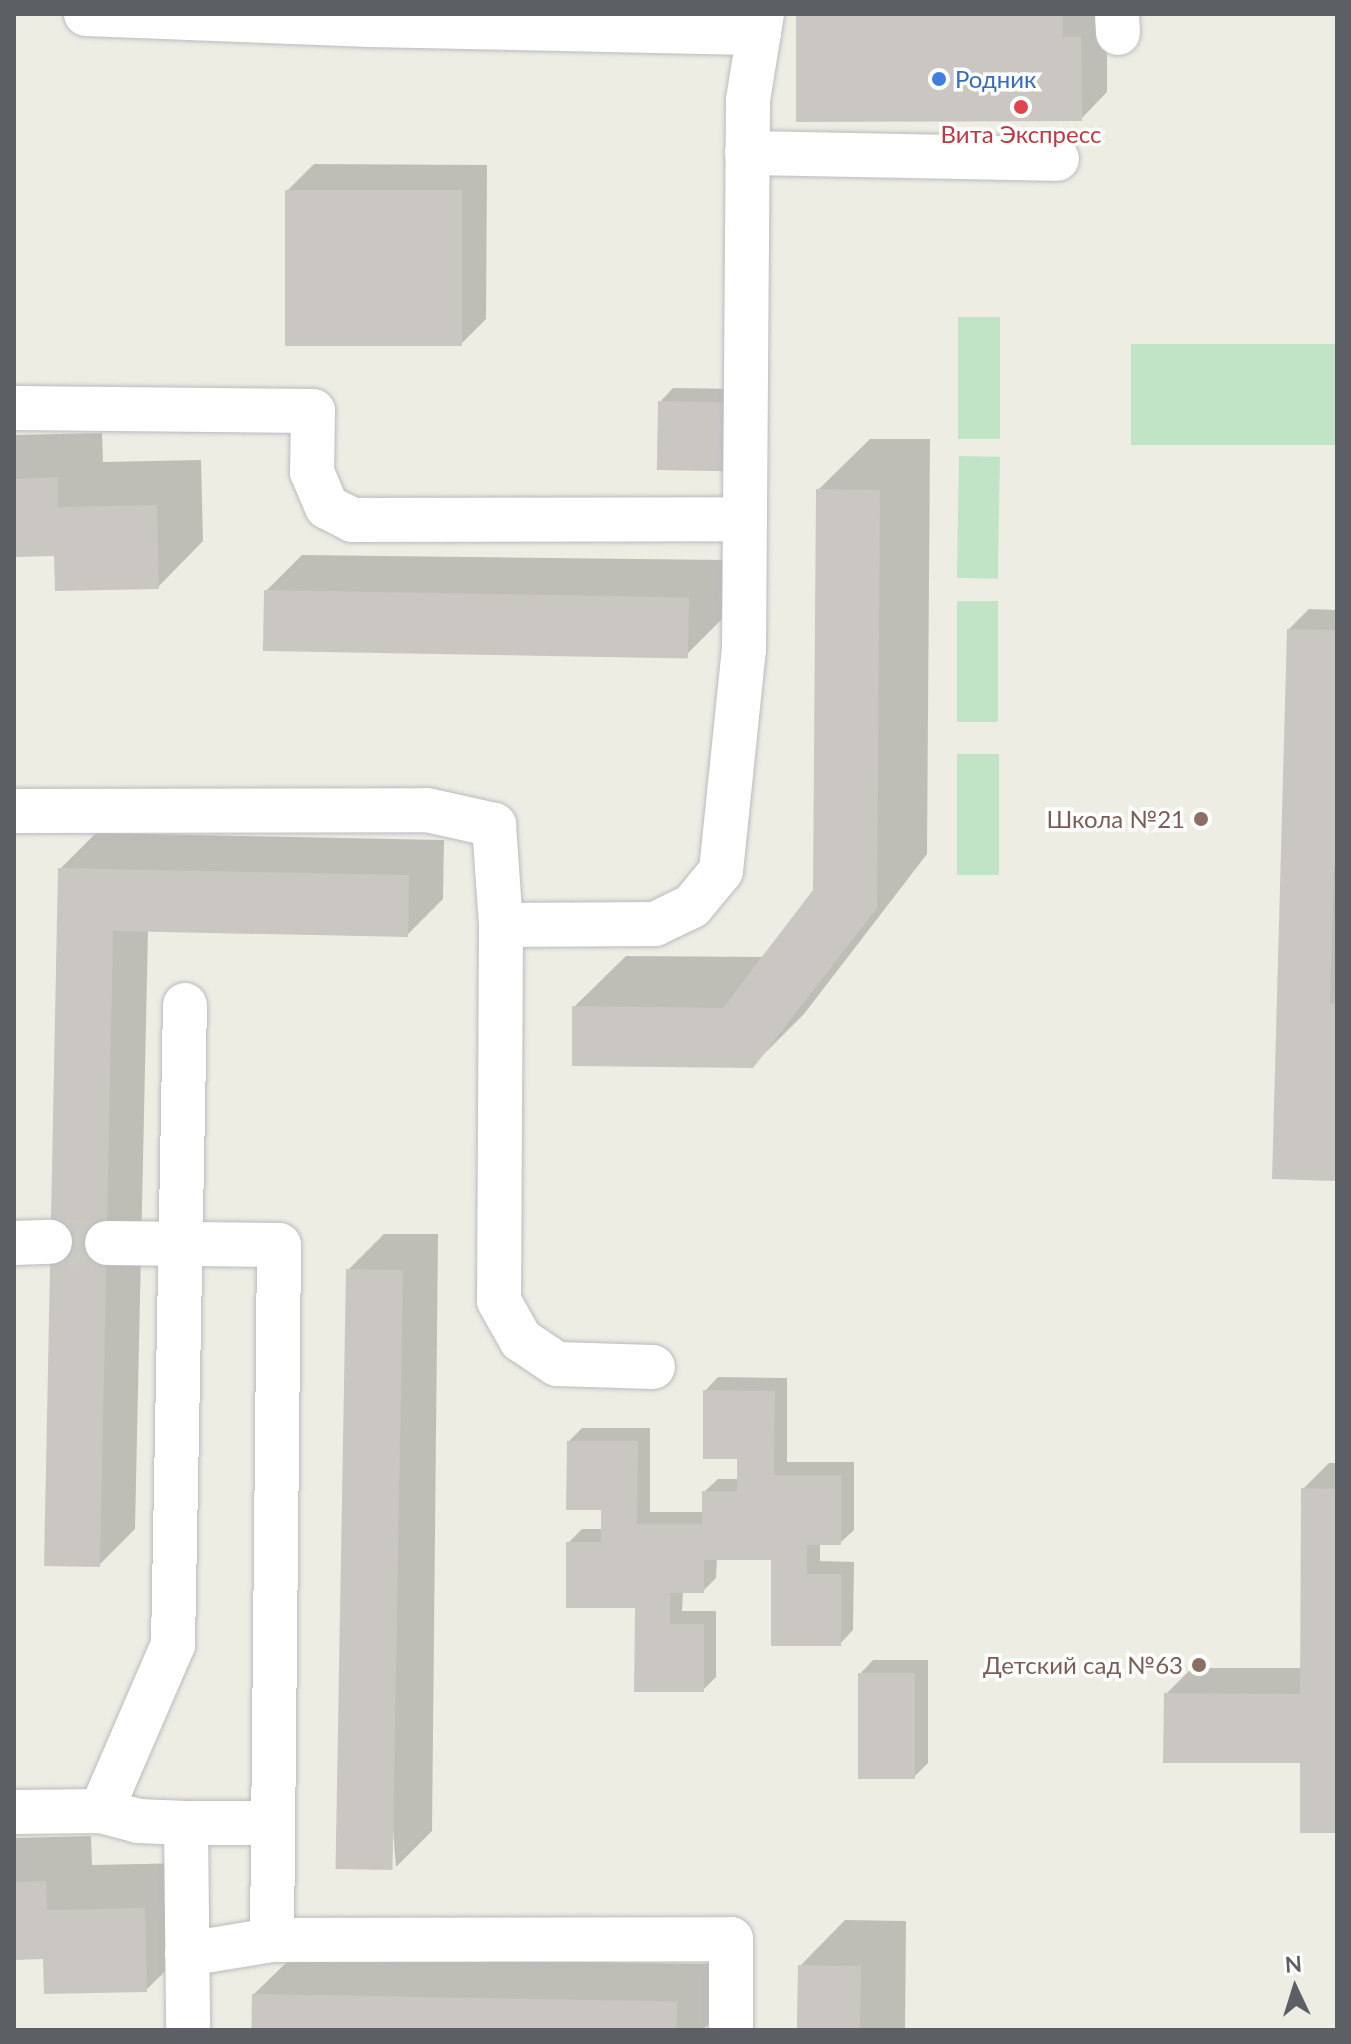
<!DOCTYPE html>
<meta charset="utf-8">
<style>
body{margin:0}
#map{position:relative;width:1351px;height:2044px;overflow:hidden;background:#eeede4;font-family:Lato,sans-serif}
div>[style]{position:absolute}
.green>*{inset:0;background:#c2e4c6;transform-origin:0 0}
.shadow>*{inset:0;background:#0003}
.building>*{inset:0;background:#cac7c2;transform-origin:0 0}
.minor-tunnel>*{height:44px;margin-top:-22px;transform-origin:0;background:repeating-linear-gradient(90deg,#cacac4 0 44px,transparent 0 66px)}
.roads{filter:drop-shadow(0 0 2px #b9bbc0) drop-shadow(0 0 2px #b9bbc0)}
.minor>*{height:44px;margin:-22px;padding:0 22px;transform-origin:22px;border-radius:22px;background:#fff}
.dots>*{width:22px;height:22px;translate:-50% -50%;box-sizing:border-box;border:4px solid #fff;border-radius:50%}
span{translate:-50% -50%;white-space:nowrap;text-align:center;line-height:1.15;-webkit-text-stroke:7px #fff;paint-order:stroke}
.shop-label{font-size:24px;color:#366cbe}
.left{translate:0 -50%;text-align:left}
.health-label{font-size:24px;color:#be3a42}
.education-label{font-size:24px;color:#785e54}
.right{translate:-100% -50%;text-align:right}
.frame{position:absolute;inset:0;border:16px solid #5c5f64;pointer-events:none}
.north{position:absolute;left:1255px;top:1948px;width:80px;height:80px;-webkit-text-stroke:6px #fff;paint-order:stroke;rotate:356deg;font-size:22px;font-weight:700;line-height:32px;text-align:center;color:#5c5f64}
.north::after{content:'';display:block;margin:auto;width:28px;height:36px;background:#5c5f64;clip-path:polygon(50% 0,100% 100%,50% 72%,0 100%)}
</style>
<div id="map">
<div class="green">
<i style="left:958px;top:317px;width:42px;height:122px"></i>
<i style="left:1337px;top:344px;width:101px;height:206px;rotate:90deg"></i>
<i style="left:959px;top:456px;width:41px;height:122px;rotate:1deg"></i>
<i style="left:957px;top:601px;width:41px;height:121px"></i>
<i style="left:957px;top:754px;width:42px;height:121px"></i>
</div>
<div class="shadow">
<i style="clip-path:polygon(798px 14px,1107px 14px,1107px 92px,1081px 119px)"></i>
<i style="clip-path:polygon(314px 164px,487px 165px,486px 319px,460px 345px,287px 191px)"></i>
<i style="clip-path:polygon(673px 388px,739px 389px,738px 456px,660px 402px)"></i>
<i style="clip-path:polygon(102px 433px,103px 462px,201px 460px,203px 541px,158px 587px,56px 554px,14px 555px,14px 435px)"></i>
<i style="clip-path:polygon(870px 439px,930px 439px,927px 854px,804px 1014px,752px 1066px,574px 1007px,626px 956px,765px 957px,815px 891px,818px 490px)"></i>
<i style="clip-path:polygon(302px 555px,724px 560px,723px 618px,687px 654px,266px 591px)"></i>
<i style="clip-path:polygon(1309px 609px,1337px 610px,1337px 1179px,1289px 629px)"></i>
<i style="clip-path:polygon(96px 833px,444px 840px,443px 899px,407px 935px,148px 930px,135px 1529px,99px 1565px,60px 869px)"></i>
<i style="clip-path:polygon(384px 1234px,438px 1234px,432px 1831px,396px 1867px,348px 1270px)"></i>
<i style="clip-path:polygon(718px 1377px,787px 1378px,787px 1462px,854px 1462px,854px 1530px,840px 1543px,820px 1543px,820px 1561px,854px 1562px,853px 1630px,840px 1644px,773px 1558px,717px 1558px,716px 1578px,703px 1591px,683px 1591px,682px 1611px,716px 1611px,716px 1677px,703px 1690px,637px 1606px,568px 1543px,582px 1529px,603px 1529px,603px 1508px,569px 1441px,582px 1428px,650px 1428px,650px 1512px,704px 1512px,704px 1492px,718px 1479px,739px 1479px,739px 1457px,705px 1391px)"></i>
<i style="clip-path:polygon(1329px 1463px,1337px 1463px,1337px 1831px,1302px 1761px,1166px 1694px,1192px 1668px,1303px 1668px,1303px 1489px)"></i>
<i style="clip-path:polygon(873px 1660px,928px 1660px,928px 1763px,914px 1777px,860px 1674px)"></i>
<i style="clip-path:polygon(91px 1836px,92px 1865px,190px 1863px,192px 1945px,146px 1990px,45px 1957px,14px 1958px,14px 1838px)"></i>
<i style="clip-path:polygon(845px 1920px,906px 1921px,905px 2030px,799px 2030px,800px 1966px)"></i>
<i style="clip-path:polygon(291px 1958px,712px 1964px,712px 2021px,702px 2030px,254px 2030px,254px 1994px)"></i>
</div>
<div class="building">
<i style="clip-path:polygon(796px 14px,1063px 14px,1063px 37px,1081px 37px,1082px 121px,796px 122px)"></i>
<i style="left:285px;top:190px;width:177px;height:156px"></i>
<i style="left:658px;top:401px;width:69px;height:69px;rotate:1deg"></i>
<i style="clip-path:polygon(58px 477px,58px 507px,157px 505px,159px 589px,55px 591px,54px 556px,14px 557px,14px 479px)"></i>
<i style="clip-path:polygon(816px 489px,880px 490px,877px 908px,753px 1068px,572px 1066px,572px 1006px,723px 1008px,813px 890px)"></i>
<i style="left:264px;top:590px;width:425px;height:61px;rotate:1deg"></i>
<i style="clip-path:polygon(1287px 629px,1337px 630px,1337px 867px,1334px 867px,1330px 1003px,1337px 1003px,1337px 1181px,1272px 1179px)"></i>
<i style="clip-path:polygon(58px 868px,409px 875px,408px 937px,113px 931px,100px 1567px,44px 1566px)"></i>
<i style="left:346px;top:1269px;width:57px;height:600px;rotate:1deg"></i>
<i style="clip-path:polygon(703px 1390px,775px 1391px,774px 1475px,841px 1475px,841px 1545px,807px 1545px,807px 1574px,841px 1574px,841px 1646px,771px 1646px,771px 1560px,704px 1560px,704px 1593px,670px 1593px,670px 1624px,704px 1624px,704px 1692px,634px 1692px,635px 1608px,566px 1608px,566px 1542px,601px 1542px,601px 1510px,566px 1510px,567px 1441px,638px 1441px,637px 1524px,702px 1524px,702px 1491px,737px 1491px,737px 1459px,703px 1459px)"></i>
<i style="clip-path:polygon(1301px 1488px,1337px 1489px,1337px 1833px,1300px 1833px,1300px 1763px,1163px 1763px,1164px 1693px,1300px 1694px)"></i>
<i style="left:858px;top:1673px;width:57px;height:106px"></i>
<i style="clip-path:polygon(46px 1881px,47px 1910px,145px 1908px,147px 1992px,44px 1994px,43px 1959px,14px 1960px,14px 1882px)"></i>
<i style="left:798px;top:1965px;width:63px;height:65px;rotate:1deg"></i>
<i style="left:252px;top:1994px;width:425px;height:36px;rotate:1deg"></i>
</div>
<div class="minor-tunnel">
<i style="left:50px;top:1242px;width:57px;rotate:1deg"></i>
</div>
<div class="roads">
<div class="minor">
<i style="left:86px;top:14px;width:284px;rotate:2.2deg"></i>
<i style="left:370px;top:25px;width:389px;rotate:1.2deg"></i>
<i style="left:1117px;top:14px;width:19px;rotate:87deg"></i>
<i style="left:747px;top:153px;width:310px;rotate:1.1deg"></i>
<i style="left:14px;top:408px;width:299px;rotate:0.6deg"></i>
<i style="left:313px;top:411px;width:61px;rotate:90.9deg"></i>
<i style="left:312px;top:472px;width:38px;rotate:67deg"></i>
<i style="left:327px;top:507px;width:28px;rotate:27deg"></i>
<i style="left:352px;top:520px;width:392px;rotate:-0.1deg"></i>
<i style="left:14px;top:811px;width:413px;rotate:-0.1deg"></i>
<i style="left:427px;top:810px;width:69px;rotate:12.6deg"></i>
<i style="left:494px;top:825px;width:100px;rotate:86deg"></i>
<i style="left:501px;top:925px;width:154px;rotate:-0.4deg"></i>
<i style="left:655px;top:924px;width:41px;rotate:-25.9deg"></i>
<i style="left:692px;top:906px;width:45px;rotate:-50.4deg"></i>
<i style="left:721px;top:871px;width:223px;rotate:-84.1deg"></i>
<i style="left:744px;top:649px;width:549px;rotate:-89.58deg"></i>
<i style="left:748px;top:100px;width:87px;rotate:-80.8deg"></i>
<i style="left:501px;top:925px;width:376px;rotate:90.3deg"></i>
<i style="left:499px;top:1301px;width:45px;rotate:60.6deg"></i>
<i style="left:521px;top:1340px;width:43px;rotate:33.7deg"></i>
<i style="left:557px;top:1364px;width:96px;rotate:1.8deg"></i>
<i style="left:14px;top:1243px;width:36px;rotate:-2deg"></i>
<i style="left:107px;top:1243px;width:172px;rotate:0.7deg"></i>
<i style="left:279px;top:1245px;width:695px;rotate:90.58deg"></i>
<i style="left:272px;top:1940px;width:459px;rotate:-0.1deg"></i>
<i style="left:731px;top:1939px;width:91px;rotate:90deg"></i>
<i style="left:101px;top:1811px;width:181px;rotate:-66.6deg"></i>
<i style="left:173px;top:1645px;width:640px;rotate:-88.93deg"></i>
<i style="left:14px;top:1812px;width:87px;rotate:-0.7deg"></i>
<i style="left:101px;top:1811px;width:38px;rotate:15deg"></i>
<i style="left:138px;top:1821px;width:48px;rotate:2.4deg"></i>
<i style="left:186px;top:1823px;width:207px;rotate:89.4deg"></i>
<i style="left:186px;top:1823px;width:87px"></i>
<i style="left:187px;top:1954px;width:86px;rotate:-9.4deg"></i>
</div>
</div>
<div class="dots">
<i style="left:939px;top:79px;background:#3f7fe0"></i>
<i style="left:1021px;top:107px;background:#e0444e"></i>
<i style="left:1201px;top:819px;background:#8d6e63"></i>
<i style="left:1199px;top:1665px;background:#8d6e63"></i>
</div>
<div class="shop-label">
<span class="left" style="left:955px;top:79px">Родник</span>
</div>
<div class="health-label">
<span style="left:1021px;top:134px">Вита Экспресс</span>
</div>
<div class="education-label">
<span class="right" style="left:1185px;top:819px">Школа №21</span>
<span class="right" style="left:1183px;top:1665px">Детский сад №63</span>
</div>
<div class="frame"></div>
<div class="north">N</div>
</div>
